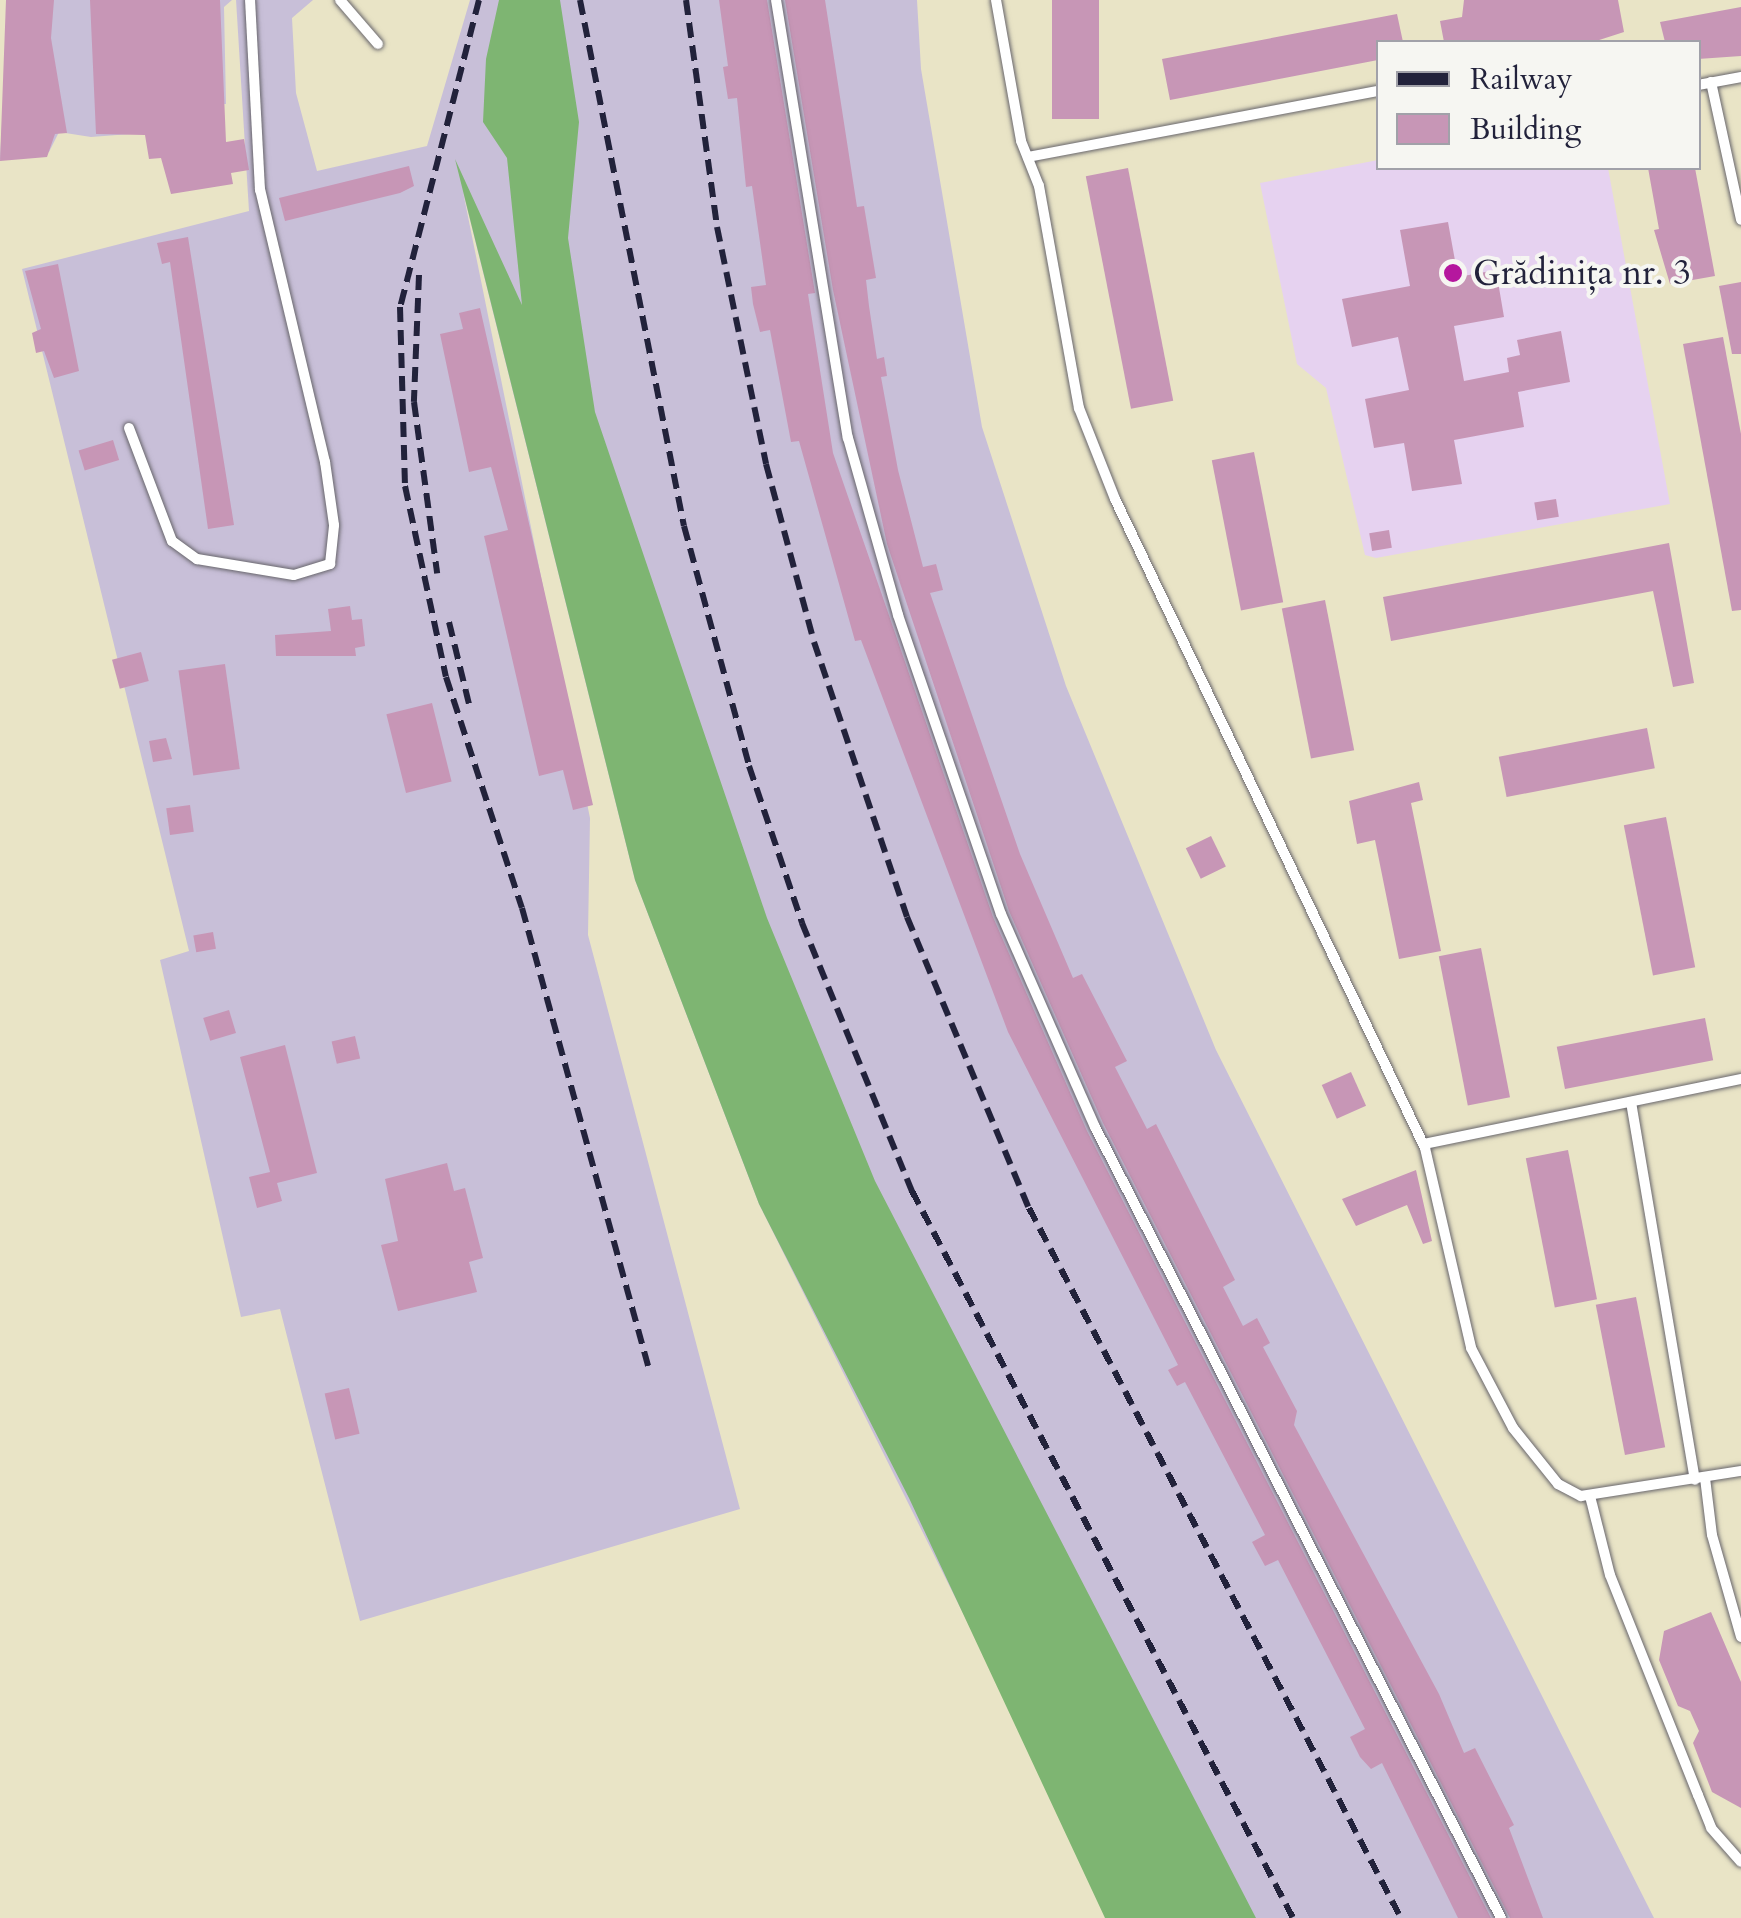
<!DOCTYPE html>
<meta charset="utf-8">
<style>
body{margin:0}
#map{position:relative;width:1741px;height:1918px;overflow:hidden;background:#e9e4c6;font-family:Cardo,serif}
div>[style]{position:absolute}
.built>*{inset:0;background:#e6d2f0}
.industrial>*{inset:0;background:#c8bfd8}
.forest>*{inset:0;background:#7eb572}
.building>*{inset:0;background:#c796b6;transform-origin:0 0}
.roads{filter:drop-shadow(0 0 2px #68666c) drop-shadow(0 0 2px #68666c)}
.service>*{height:10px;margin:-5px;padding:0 5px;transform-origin:5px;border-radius:5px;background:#fff}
.rail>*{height:6px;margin-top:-3px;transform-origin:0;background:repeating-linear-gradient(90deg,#22223b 0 15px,transparent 0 23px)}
.dots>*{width:28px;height:28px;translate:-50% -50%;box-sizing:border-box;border:5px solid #f6f6f2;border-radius:50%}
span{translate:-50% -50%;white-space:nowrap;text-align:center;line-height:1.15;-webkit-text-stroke:8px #f6f6f2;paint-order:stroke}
.poi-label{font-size:35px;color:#22223b}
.left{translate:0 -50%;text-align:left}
.legend{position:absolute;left:1376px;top:40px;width:325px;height:130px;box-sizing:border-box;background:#f6f6f2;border:2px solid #a1a1a9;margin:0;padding:12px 18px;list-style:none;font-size:30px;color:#22223b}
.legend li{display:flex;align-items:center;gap:20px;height:50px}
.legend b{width:50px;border:2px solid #a1a1a9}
</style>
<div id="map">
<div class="built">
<i style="clip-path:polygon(1378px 160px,1378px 168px,1608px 168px,1670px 504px,1376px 558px,1365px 555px,1326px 388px,1297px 364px,1260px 183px)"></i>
</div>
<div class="industrial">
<i style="clip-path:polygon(9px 0,232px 0,224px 7px,226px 104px,206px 104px,182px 130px,91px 137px,59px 132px,49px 152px,0 159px)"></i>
<i style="clip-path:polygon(236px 0,313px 0,292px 18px,296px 93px,317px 171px,427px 146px,470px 0,917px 0,921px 69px,982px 427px,1066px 686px,1216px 1050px,1654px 1918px,1115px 1918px,759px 1204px,635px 880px,463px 192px,590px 818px,588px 935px,740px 1509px,360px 1621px,280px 1309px,241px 1317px,160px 960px,189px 951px,22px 269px,249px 211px)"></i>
</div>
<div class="forest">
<i style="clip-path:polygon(499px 0,560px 0,579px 122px,568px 238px,595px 412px,767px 918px,875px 1181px,1256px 1918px,1105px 1918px,909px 1498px,759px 1204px,635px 880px,455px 159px,522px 305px,507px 158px,483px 122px,486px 59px)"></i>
</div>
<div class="building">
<i style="clip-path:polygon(6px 0,54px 0,51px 38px,67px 133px,55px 134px,47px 157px,0 161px)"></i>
<i style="clip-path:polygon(90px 0,220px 0,226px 142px,244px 139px,249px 170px,231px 173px,233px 184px,171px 194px,161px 158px,149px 159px,145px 135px,96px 134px)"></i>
<i style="clip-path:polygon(719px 0,767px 0,815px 293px,808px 294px,833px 453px,993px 917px,1087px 1131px,1491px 1918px,1458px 1918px,1382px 1763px,1371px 1769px,1360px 1757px,1350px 1737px,1365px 1729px,1278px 1560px,1265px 1566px,1252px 1542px,1265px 1535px,1185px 1382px,1177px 1386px,1168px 1370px,1178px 1365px,1008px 1032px,861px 640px,855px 641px,799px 441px,791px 442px,770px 330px,760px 332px,753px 304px,751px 287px,766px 285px,752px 186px,746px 187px,737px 98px,728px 99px,723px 67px,728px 66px)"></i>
<i style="clip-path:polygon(785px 0,825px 0,857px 207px,864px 206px,876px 278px,866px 280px,869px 306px,877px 359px,884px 357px,887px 376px,881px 377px,898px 470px,923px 567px,936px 564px,943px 590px,930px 593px,1020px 854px,1073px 978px,1082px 974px,1127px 1061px,1115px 1067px,1147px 1129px,1156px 1124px,1235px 1280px,1223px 1287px,1243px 1326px,1257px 1318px,1270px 1343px,1263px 1347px,1297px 1411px,1294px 1425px,1439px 1694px,1464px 1753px,1475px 1748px,1514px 1825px,1509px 1828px,1543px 1918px,1510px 1918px,1103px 1123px,1009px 911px,887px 544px,833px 290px)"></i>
<i style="left:1052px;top:0;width:47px;height:119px"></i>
<i style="clip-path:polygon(1464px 0,1618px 0,1624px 32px,1593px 42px,1444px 42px,1440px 21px,1462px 17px)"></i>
<i style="clip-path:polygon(1741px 7px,1741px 56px,1698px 59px,1698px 42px,1665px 42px,1660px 22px)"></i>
<i style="clip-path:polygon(1397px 14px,1403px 42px,1378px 42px,1378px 60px,1170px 100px,1162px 59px)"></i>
<i style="clip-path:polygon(409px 166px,414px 186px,400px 193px,285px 221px,279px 198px)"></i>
<i style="left:1128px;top:168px;width:237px;height:43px;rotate:79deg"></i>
<i style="clip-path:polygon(1648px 168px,1695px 168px,1715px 276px,1670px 284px,1654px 230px,1659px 229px)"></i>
<i style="clip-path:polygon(1448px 222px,1458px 277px,1496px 270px,1504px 317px,1454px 326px,1464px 381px,1509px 372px,1507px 358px,1520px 355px,1517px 340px,1561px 331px,1570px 382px,1518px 392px,1524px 427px,1454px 440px,1462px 484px,1412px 491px,1404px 443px,1374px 448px,1365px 399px,1409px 390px,1398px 337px,1352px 347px,1342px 299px,1410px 286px,1400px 230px)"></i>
<i style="clip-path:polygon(188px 237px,234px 525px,208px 529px,170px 262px,162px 264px,157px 243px)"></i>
<i style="clip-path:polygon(58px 264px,79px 371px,54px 378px,44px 351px,36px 353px,32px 333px,41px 329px,25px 271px)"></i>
<i style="clip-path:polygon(1741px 282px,1741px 354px,1732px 354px,1719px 286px)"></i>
<i style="clip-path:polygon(480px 308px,593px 805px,573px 810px,563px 770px,539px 776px,484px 536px,508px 530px,491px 467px,469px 472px,440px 334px,463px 329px,459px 313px)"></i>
<i style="clip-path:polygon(1723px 337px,1741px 434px,1741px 610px,1732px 611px,1683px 344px)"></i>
<i style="left:113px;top:440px;width:21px;height:36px;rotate:73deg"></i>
<i style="left:1254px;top:452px;width:153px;height:43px;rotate:79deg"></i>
<i style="left:1556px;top:499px;width:18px;height:22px;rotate:81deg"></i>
<i style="left:1389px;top:530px;width:18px;height:20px;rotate:81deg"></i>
<i style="clip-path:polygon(1669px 543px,1694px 683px,1673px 687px,1653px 591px,1391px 641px,1383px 597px)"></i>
<i style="left:1325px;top:600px;width:153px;height:44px;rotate:79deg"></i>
<i style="clip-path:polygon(350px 606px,352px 620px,362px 619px,365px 646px,355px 648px,356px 656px,276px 656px,275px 635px,331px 631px,328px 609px)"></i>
<i style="left:141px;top:652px;width:30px;height:30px;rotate:75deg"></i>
<i style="left:225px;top:664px;width:106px;height:47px;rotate:82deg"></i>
<i style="left:432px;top:703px;width:81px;height:47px;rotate:76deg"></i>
<i style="left:1647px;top:728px;width:41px;height:151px;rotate:79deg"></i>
<i style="clip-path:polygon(166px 738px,172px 759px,153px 762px,149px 741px)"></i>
<i style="clip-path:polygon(1419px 782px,1423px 800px,1411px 803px,1441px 951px,1399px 959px,1375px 840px,1357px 844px,1349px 801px)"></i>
<i style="left:190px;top:805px;width:27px;height:24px;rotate:82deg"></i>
<i style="left:1666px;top:817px;width:153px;height:43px;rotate:79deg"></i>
<i style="left:1211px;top:836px;width:34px;height:28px;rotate:64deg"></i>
<i style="left:213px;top:932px;width:17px;height:20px;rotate:80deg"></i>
<i style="left:1481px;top:948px;width:152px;height:43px;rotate:79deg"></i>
<i style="left:229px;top:1010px;width:24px;height:27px;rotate:73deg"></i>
<i style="left:1705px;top:1018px;width:43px;height:151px;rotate:79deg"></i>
<i style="left:355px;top:1036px;width:23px;height:24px;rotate:77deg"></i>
<i style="clip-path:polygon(285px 1045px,317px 1173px,277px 1183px,282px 1201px,257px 1208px,249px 1177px,270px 1172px,240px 1057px)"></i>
<i style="left:1351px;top:1072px;width:37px;height:32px;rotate:66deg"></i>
<i style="left:1568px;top:1150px;width:152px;height:43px;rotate:79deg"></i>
<i style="clip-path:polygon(447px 1163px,454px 1191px,465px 1188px,483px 1258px,469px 1262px,477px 1292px,398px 1311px,381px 1245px,398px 1241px,385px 1179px)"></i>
<i style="clip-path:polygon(1416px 1170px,1432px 1241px,1423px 1244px,1407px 1205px,1356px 1226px,1342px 1199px)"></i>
<i style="left:1636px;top:1297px;width:153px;height:41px;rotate:79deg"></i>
<i style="left:349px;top:1388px;width:47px;height:25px;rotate:77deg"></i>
<i style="clip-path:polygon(1711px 1612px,1741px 1682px,1741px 1808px,1712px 1792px,1693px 1743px,1699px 1731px,1690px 1711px,1678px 1706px,1659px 1660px,1664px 1631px)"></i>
</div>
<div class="roads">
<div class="service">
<i style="left:340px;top:0;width:58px;rotate:49.2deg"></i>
<i style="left:776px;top:0;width:444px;rotate:80.7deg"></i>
<i style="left:848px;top:438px;width:184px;rotate:74.2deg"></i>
<i style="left:898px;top:615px;width:316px;rotate:71deg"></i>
<i style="left:1001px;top:914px;width:233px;rotate:66.2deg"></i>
<i style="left:1095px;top:1127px;width:889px;rotate:62.83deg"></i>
<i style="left:996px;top:0;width:143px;rotate:79.9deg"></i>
<i style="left:1021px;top:141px;width:48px;rotate:68.2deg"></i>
<i style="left:1039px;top:186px;width:226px;rotate:79.8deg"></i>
<i style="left:1079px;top:408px;width:98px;rotate:68.4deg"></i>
<i style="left:1115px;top:499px;width:719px;rotate:64.47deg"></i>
<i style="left:1425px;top:1148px;width:205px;rotate:77deg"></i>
<i style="left:1471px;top:1348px;width:90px;rotate:62.3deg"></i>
<i style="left:1513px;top:1428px;width:72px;rotate:51.2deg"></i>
<i style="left:1558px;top:1484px;width:26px;rotate:28deg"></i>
<i style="left:1581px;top:1496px;width:162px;rotate:-8.9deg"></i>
<i style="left:1711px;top:82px;width:141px;rotate:77.7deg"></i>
<i style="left:1698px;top:85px;width:44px;rotate:-10.5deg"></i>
<i style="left:1028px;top:157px;width:356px;rotate:-10.7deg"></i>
<i style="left:129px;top:428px;width:121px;rotate:69.2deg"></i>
<i style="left:172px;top:541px;width:31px;rotate:36deg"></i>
<i style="left:197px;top:559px;width:98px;rotate:9.4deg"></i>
<i style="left:294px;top:575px;width:38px;rotate:-17deg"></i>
<i style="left:330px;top:564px;width:39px;rotate:-84deg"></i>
<i style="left:334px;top:525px;width:64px;rotate:-98.1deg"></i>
<i style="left:325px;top:462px;width:280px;rotate:-103.4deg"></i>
<i style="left:260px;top:190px;width:190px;rotate:-93deg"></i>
<i style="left:1631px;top:1102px;width:383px;rotate:80.4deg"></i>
<i style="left:1424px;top:1144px;width:324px;rotate:-11.6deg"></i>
<i style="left:1705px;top:1478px;width:57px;rotate:83deg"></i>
<i style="left:1712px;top:1535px;width:106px;rotate:74.1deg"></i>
<i style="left:1590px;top:1496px;width:81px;rotate:75.8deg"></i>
<i style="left:1610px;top:1575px;width:237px;rotate:68.2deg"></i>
<i style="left:1698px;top:1795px;width:35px;rotate:68deg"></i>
<i style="left:1711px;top:1828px;width:45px;rotate:48.6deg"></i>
</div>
</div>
<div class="rail">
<i style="left:479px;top:0;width:317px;rotate:104.4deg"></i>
<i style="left:400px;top:307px;width:179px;rotate:88.4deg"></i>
<i style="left:405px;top:486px;width:195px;rotate:77.9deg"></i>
<i style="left:446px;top:677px;width:243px;rotate:71.8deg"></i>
<i style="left:522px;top:908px;width:475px;rotate:74.6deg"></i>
<i style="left:580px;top:0;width:536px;rotate:78.82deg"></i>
<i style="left:684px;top:526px;width:249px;rotate:74.8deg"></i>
<i style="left:749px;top:766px;width:166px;rotate:71.3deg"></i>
<i style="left:802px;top:923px;width:290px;rotate:67.7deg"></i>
<i style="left:912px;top:1191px;width:821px;rotate:62.34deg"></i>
<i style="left:686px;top:0;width:229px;rotate:82.2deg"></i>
<i style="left:717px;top:227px;width:242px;rotate:78.3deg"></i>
<i style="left:766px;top:464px;width:184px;rotate:74.9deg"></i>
<i style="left:814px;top:642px;width:290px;rotate:71.3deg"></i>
<i style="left:907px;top:917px;width:316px;rotate:67.3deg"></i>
<i style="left:1029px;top:1208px;width:802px;rotate:62.35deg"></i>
<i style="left:419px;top:275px;width:127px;rotate:92.3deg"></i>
<i style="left:414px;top:402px;width:173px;rotate:82.3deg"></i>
<i style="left:449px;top:622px;width:84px;rotate:76.3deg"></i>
</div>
<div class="dots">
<i style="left:1453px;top:273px;background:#b5179e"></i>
</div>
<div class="poi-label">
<span class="left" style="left:1473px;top:273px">Grădinița nr. 3</span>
</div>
<ul class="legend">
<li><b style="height:12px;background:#22223b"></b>Railway</li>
<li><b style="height:28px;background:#c796b6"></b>Building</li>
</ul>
</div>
